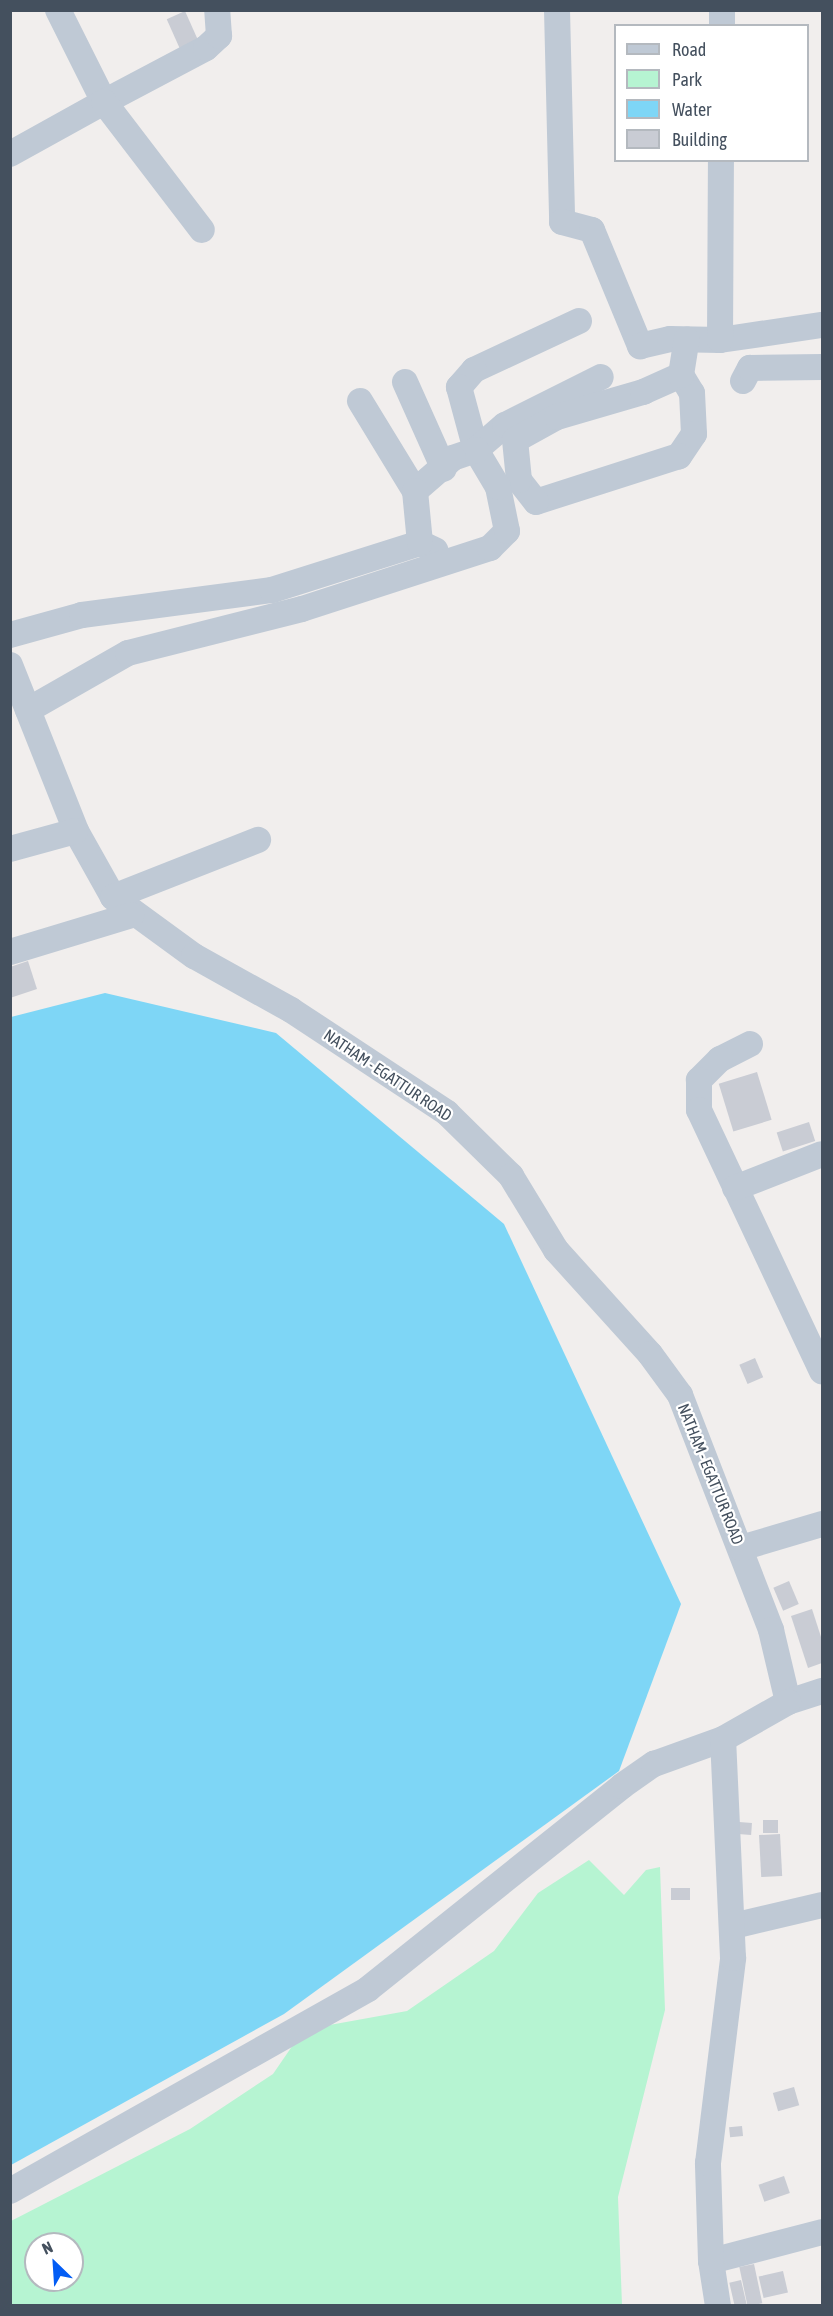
<!DOCTYPE html>
<style>
body{margin:0}
#map{position:relative;width:833px;height:2316px;overflow:hidden;background:#f1eeed;font-family:"Asap Condensed",sans-serif}
div>[style]{position:absolute}
.green>*{inset:0;background:#b6f4d2}
.water>*{inset:0;background:#7ed6f6}
.building>*{inset:0;background:#c9ccd4;transform-origin:0 0}
.minor>*{height:26px;margin:-13px;padding:0 13px;transform-origin:13px;border-radius:13px;background:#bfc9d5}
span{translate:-50% -50%;white-space:nowrap;text-align:center;line-height:1.15;-webkit-text-stroke:4.5px #fff;paint-order:stroke}
.street-label{font-size:16px;color:#44505e}
.frame{position:absolute;inset:0;border:12px solid #44505e;pointer-events:none}
.legend{position:absolute;left:614px;top:24px;width:195px;height:138px;box-sizing:border-box;background:#fff;border:2px solid #b4b9bf;margin:0;padding:8px 10px;list-style:none;font-size:18px;color:#44505e}
.legend li{display:flex;align-items:center;gap:12px;height:30px}
.legend b{width:30px;border:2px solid #b4b9bf}
.north{position:absolute;left:24px;top:2232px;width:60px;height:60px;box-sizing:border-box;background:#fff;border:2px solid #b4b9bf;border-radius:50%;rotate:335deg;font-size:16px;font-weight:700;line-height:24px;text-align:center;color:#44505e}
.north::after{content:'';display:block;margin:auto;width:21px;height:27px;background:#035df5;clip-path:polygon(50% 0,100% 100%,50% 72%,0 100%)}
</style>
<div id="map">
<div class="green">
<i style="clip-path:polygon(evenodd,589px 1860px,624px 1895px,646px 1870px,660px 1867px,665px 2010px,618px 2197px,622px 2305px,11px 2306px,11px 2221px,190px 2129px,273px 2074px,295px 2042px,324px 2026px,407px 2011px,494px 1951px,538px 1893px,589px 1860px,36px 2244px,72px 2244px,72px 2280px,36px 2280px,36px 2244px)"></i>
</div>
<div class="water">
<i style="clip-path:polygon(105px 993px,276px 1033px,504px 1224px,681px 1604px,619px 1771px,284px 2014px,11px 2165px,11px 1017px)"></i>
</div>
<div class="building">
<i style="left:185px;top:11px;width:34px;height:20px;rotate:66deg"></i>
<i style="clip-path:polygon(28px 961px,37px 989px,10px 998px,10px 967px)"></i>
<i style="left:757px;top:1072px;width:50px;height:40px;rotate:73deg"></i>
<i style="left:809px;top:1122px;width:20px;height:34px;rotate:72deg"></i>
<i style="left:755px;top:1358px;width:21px;height:17px;rotate:67deg"></i>
<i style="left:789px;top:1581px;width:25px;height:17px;rotate:67deg"></i>
<i style="clip-path:polygon(812px 1609px,822px 1640px,822px 1663px,808px 1668px,791px 1616px)"></i>
<i style="left:763px;top:1820px;width:15px;height:13px"></i>
<i style="left:739px;top:1822px;width:13px;height:12px;rotate:4deg"></i>
<i style="left:780px;top:1834px;width:42px;height:21px;rotate:87deg"></i>
<i style="left:671px;top:1888px;width:19px;height:12px"></i>
<i style="left:794px;top:2087px;width:19px;height:22px;rotate:74deg"></i>
<i style="left:742px;top:2126px;width:10px;height:13px;rotate:84deg"></i>
<i style="left:784px;top:2176px;width:18px;height:27px;rotate:71deg"></i>
<i style="left:754px;top:2264px;width:40px;height:15px;rotate:78deg"></i>
<i style="left:783px;top:2271px;width:22px;height:25px;rotate:77deg"></i>
<i style="left:741px;top:2280px;width:27px;height:12px;rotate:77deg"></i>
</div>
<div class="minor">
<i style="left:58px;top:10px;width:103px;rotate:63.4deg"></i>
<i style="left:104px;top:102px;width:115px;rotate:-27.9deg"></i>
<i style="left:206px;top:48px;width:18px;rotate:-43deg"></i>
<i style="left:219px;top:36px;width:26px;rotate:-94deg"></i>
<i style="left:557px;top:10px;width:212px;rotate:88.6deg"></i>
<i style="left:562px;top:222px;width:31px;rotate:15deg"></i>
<i style="left:592px;top:230px;width:126px;rotate:67.5deg"></i>
<i style="left:640px;top:346px;width:31px;rotate:-13deg"></i>
<i style="left:670px;top:339px;width:50px;rotate:1.1deg"></i>
<i style="left:720px;top:340px;width:103px;rotate:-8.4deg"></i>
<i style="left:722px;top:26px;width:16px;rotate:-90deg"></i>
<i style="left:10px;top:154px;width:107px;rotate:-29deg"></i>
<i style="left:104px;top:102px;width:161px;rotate:52.6deg"></i>
<i style="left:579px;top:321px;width:116px;rotate:155deg"></i>
<i style="left:474px;top:370px;width:23px;rotate:131deg"></i>
<i style="left:459px;top:387px;width:65px;rotate:74.9deg"></i>
<i style="left:476px;top:450px;width:38px;rotate:-41deg"></i>
<i style="left:505px;top:425px;width:107px;rotate:-26.6deg"></i>
<i style="left:720px;top:340px;width:180px;rotate:-89.7deg"></i>
<i style="left:681px;top:375px;width:21px;rotate:59deg"></i>
<i style="left:692px;top:393px;width:41px;rotate:87.2deg"></i>
<i style="left:694px;top:434px;width:27px;rotate:124deg"></i>
<i style="left:679px;top:456px;width:150px;rotate:162.2deg"></i>
<i style="left:536px;top:502px;width:28px;rotate:-128deg"></i>
<i style="left:519px;top:480px;width:40px;rotate:-95.7deg"></i>
<i style="left:515px;top:440px;width:48px;rotate:-28.7deg"></i>
<i style="left:557px;top:417px;width:90px;rotate:-16.2deg"></i>
<i style="left:643px;top:392px;width:42px;rotate:-24.1deg"></i>
<i style="left:681px;top:375px;width:36px;rotate:-81deg"></i>
<i style="left:743px;top:381px;width:15px;rotate:-62deg"></i>
<i style="left:750px;top:368px;width:72px;rotate:-0.8deg"></i>
<i style="left:405px;top:382px;width:95px;rotate:65.9deg"></i>
<i style="left:360px;top:401px;width:105px;rotate:58.6deg"></i>
<i style="left:10px;top:635px;width:75px;rotate:-15.5deg"></i>
<i style="left:82px;top:615px;width:192px;rotate:-7.5deg"></i>
<i style="left:272px;top:590px;width:155px;rotate:-17.6deg"></i>
<i style="left:420px;top:543px;width:17px;rotate:25deg"></i>
<i style="left:10px;top:665px;width:179px;rotate:68.3deg"></i>
<i style="left:76px;top:831px;width:76px;rotate:60.7deg"></i>
<i style="left:113px;top:897px;width:100px;rotate:36.1deg"></i>
<i style="left:194px;top:956px;width:111px;rotate:29.1deg"></i>
<i style="left:291px;top:1010px;width:187px;rotate:33.4deg"></i>
<i style="left:447px;top:1113px;width:90px;rotate:44.5deg"></i>
<i style="left:511px;top:1176px;width:87px;rotate:58.7deg"></i>
<i style="left:556px;top:1250px;width:140px;rotate:47.9deg"></i>
<i style="left:650px;top:1354px;width:51px;rotate:53.8deg"></i>
<i style="left:680px;top:1395px;width:252px;rotate:68.8deg"></i>
<i style="left:771px;top:1630px;width:74px;rotate:76.7deg"></i>
<i style="left:788px;top:1702px;width:36px;rotate:-18deg"></i>
<i style="left:28px;top:710px;width:115px;rotate:-29.7deg"></i>
<i style="left:128px;top:653px;width:179px;rotate:-14.2deg"></i>
<i style="left:302px;top:609px;width:198px;rotate:-18deg"></i>
<i style="left:490px;top:548px;width:24px;rotate:-45deg"></i>
<i style="left:507px;top:531px;width:45px;rotate:-101.6deg"></i>
<i style="left:498px;top:487px;width:43px;rotate:-120.7deg"></i>
<i style="left:476px;top:450px;width:24px;rotate:161deg"></i>
<i style="left:453px;top:458px;width:50px;rotate:139deg"></i>
<i style="left:415px;top:491px;width:52px;rotate:84.5deg"></i>
<i style="left:10px;top:849px;width:68px;rotate:-15.3deg"></i>
<i style="left:113px;top:897px;width:156px;rotate:-21.5deg"></i>
<i style="left:10px;top:952px;width:127px;rotate:-16.9deg"></i>
<i style="left:750px;top:1044px;width:34px;rotate:153deg"></i>
<i style="left:720px;top:1059px;width:30px;rotate:135deg"></i>
<i style="left:699px;top:1080px;width:30px;rotate:90deg"></i>
<i style="left:699px;top:1110px;width:289px;rotate:64.8deg"></i>
<i style="left:735px;top:1188px;width:93px;rotate:-21.3deg"></i>
<i style="left:741px;top:1548px;width:84px;rotate:-16.5deg"></i>
<i style="left:733px;top:1926px;width:91px;rotate:-13.3deg"></i>
<i style="left:10px;top:2191px;width:411px;rotate:-29.4deg"></i>
<i style="left:368px;top:1989px;width:325px;rotate:-38.6deg"></i>
<i style="left:622px;top:1786px;width:39px;rotate:-35deg"></i>
<i style="left:654px;top:1764px;width:73px;rotate:-19.9deg"></i>
<i style="left:723px;top:1739px;width:75px;rotate:-29.6deg"></i>
<i style="left:711px;top:2261px;width:115px;rotate:-14.6deg"></i>
<i style="left:718px;top:2306px;width:46px;rotate:-98.8deg"></i>
<i style="left:711px;top:2261px;width:98px;rotate:-91.8deg"></i>
<i style="left:708px;top:2163px;width:207px;rotate:-83deg"></i>
<i style="left:733px;top:1958px;width:219px;rotate:-92.6deg"></i>
</div>
<div class="street-label">
<span style="left:388px;top:1075px;rotate:34deg">NATHAM - EGATTUR ROAD</span>
<span style="left:711px;top:1474px;rotate:68deg">NATHAM - EGATTUR ROAD</span>
</div>
<div class="frame"></div>
<ul class="legend">
<li><b style="height:8px;background:#bfc9d5"></b>Road</li>
<li><b style="height:16px;background:#b6f4d2"></b>Park</li>
<li><b style="height:16px;background:#7ed6f6"></b>Water</li>
<li><b style="height:16px;background:#c9ccd4"></b>Building</li>
</ul>
<div class="north">N</div>
</div>
